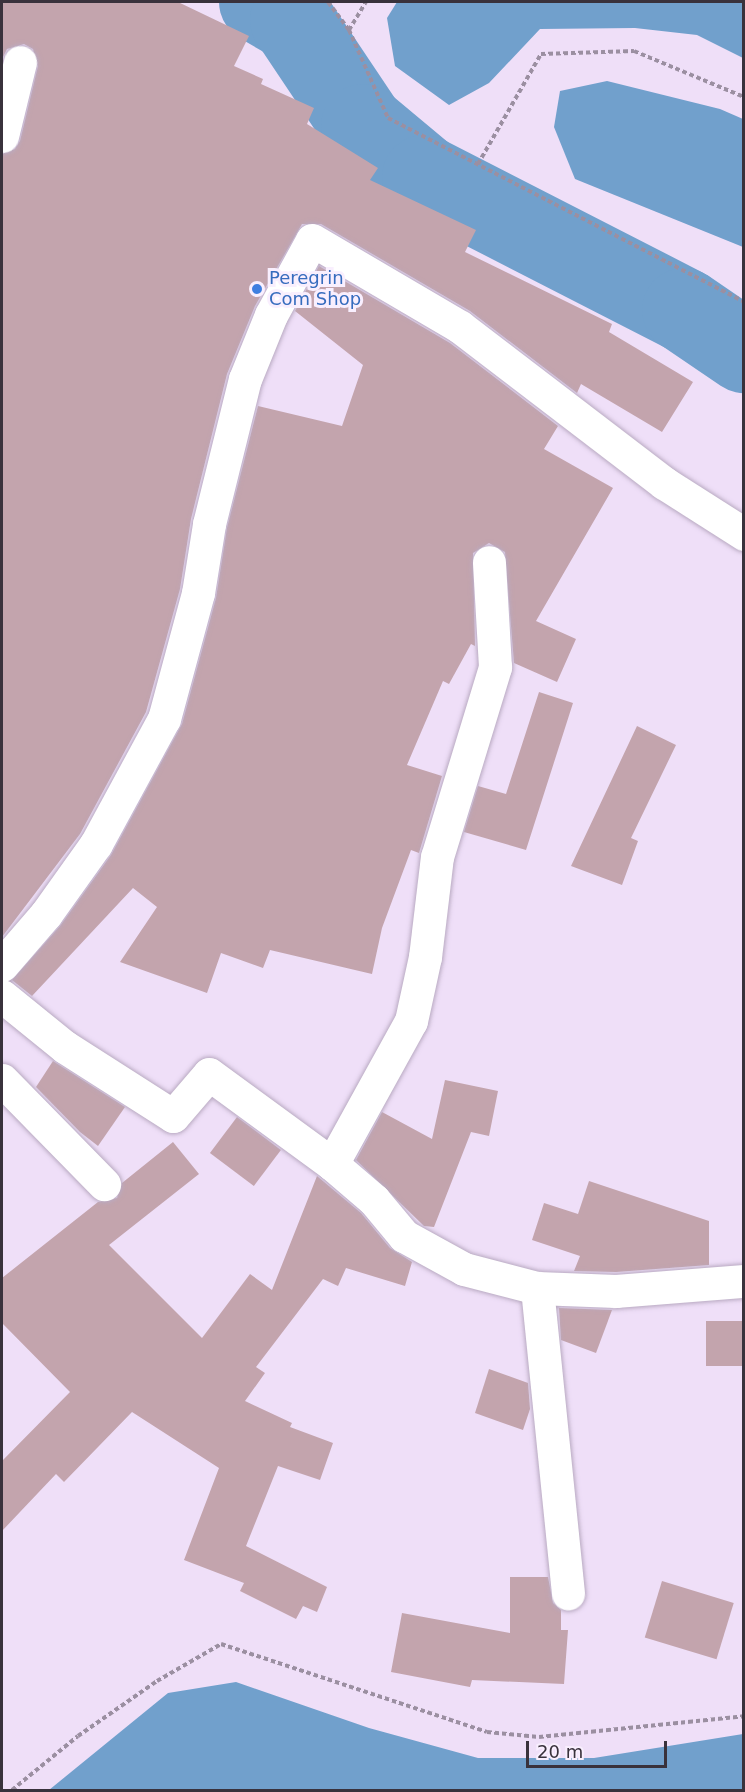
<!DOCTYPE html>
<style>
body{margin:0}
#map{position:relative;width:745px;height:1792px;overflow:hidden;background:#efdff8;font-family:"DejaVu Sans",sans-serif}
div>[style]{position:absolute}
.water>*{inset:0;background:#71a0cc}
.river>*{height:84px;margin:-42px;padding:0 42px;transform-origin:42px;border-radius:42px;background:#71a0cc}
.building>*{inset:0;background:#c3a4ad;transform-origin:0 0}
.path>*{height:4px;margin-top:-2px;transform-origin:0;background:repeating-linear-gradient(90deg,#9b8fa1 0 4.5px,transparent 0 7.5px)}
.roads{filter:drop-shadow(0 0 2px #b9aac2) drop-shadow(0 0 2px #b9aac2)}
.minor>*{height:33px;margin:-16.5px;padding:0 16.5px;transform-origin:16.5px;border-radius:16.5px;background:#fff}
.dots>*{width:16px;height:16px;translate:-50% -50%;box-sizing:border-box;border:3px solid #f9effe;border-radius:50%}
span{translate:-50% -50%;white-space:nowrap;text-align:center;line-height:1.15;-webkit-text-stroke:6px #f9effe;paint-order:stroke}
.shop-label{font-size:18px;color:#366cbe}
.left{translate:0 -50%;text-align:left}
.frame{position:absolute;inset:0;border:3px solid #39323c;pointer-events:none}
.scale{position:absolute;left:526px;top:1741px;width:141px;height:27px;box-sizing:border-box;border:3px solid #39323c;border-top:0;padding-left:8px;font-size:18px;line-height:21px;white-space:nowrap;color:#39323c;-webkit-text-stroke:4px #f9effe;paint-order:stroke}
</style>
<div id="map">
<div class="water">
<i style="clip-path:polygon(397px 2px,743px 2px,743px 58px,697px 35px,635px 28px,540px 29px,489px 83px,449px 105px,395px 66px,387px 18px)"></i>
<i style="clip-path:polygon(607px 81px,720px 109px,743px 119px,743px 247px,575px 179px,554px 127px,560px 91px)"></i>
<i style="clip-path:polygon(236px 1682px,369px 1728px,478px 1758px,594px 1758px,743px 1734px,743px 1790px,49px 1790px,168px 1693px)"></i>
</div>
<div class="river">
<i style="left:261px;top:2px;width:36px;rotate:30deg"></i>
<i style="left:292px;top:20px;width:128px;rotate:56.2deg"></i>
<i style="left:363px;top:126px;width:80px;rotate:39.9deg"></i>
<i style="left:424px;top:177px;width:292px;rotate:27.1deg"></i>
<i style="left:684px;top:310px;width:73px;rotate:34.3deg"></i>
</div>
<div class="building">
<i style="clip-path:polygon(2px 2px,178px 2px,249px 36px,234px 66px,263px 79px,261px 84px,314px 108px,307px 124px,378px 168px,370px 180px,476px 230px,465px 252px,612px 324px,609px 332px,693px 382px,662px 432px,581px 384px,577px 393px,470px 311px,321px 224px,302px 224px,255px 306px,227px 374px,191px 519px,180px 589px,146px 712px,80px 834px,2px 937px,2px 154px,15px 149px,20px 141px,38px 66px,33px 49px,24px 44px,7px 49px,2px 59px)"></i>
<i style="clip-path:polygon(319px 266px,450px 343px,558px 426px,544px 449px,613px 488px,536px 621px,576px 639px,557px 682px,514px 663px,505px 552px,489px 543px,473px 553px,475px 646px,471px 644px,449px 684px,443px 681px,407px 765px,442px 776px,419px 853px,411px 850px,382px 928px,372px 974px,270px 950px,263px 968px,221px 953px,207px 993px,120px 962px,157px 907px,133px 888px,32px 996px,12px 980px,60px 926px,111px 855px,182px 724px,216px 598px,227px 528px,258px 406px,342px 426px,363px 365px,295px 311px)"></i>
<i style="clip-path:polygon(539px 692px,573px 703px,526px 850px,464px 832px,478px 786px,506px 794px)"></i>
<i style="clip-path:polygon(637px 726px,676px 745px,631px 838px,638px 841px,622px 885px,571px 866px)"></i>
<i style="clip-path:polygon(53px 1061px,125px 1107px,98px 1146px,80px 1132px,36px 1087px)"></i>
<i style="clip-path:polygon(445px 1080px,498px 1091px,489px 1136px,471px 1132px,434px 1227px,424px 1226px,356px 1160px,382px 1112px,432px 1139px)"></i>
<i style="left:237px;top:1117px;width:55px;height:45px;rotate:37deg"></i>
<i style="clip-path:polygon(173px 1142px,199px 1174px,109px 1245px,202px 1338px,250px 1274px,272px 1290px,317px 1176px,361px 1213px,390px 1248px,412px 1262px,405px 1286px,346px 1268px,338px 1286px,323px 1279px,256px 1367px,265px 1373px,245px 1401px,292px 1423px,290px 1427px,333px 1443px,320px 1480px,278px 1466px,246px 1546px,327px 1587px,317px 1612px,303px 1606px,296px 1619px,240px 1591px,244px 1583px,184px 1560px,219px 1468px,132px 1412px,64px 1482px,56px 1474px,2px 1531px,2px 1461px,70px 1392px,2px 1323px,2px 1278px,98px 1202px,117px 1198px,122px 1183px)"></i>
<i style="clip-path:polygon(589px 1181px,709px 1221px,709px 1265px,616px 1272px,574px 1271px,580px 1256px,532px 1240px,544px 1203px,578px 1214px)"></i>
<i style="clip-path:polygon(559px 1308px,612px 1310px,596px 1353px,561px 1340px)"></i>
<i style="left:744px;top:1321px;width:45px;height:38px;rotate:90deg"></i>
<i style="clip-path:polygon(489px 1369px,528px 1383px,530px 1409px,523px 1430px,475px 1413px)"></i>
<i style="clip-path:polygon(510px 1577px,548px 1577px,553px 1603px,561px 1610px,561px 1630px,568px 1630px,564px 1684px,472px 1680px,470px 1687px,391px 1672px,402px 1613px,510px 1633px)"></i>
<i style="left:662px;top:1581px;width:75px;height:59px;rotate:17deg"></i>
</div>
<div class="path">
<i style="left:328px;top:2px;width:35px;rotate:53deg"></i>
<i style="left:349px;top:30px;width:96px;rotate:66.1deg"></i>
<i style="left:388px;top:118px;width:401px;rotate:27.3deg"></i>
<i style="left:349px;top:30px;width:33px;rotate:-59deg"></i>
<i style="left:478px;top:164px;width:127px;rotate:-60.2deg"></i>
<i style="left:541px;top:54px;width:93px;rotate:-1.8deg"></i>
<i style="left:634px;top:51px;width:119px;rotate:22.7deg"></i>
<i style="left:12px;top:1790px;width:85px;rotate:-39.3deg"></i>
<i style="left:78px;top:1736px;width:96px;rotate:-34.8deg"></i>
<i style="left:157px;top:1681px;width:74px;rotate:-30deg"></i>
<i style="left:221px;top:1644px;width:280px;rotate:18.3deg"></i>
<i style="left:487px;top:1732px;width:52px;rotate:5.5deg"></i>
<i style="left:539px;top:1737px;width:206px;rotate:-5.8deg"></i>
</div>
<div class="roads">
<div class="minor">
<i style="left:2px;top:136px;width:76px;rotate:-76.3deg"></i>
<i style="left:2px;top:965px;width:67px;rotate:-49.2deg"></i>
<i style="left:46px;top:914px;width:86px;rotate:-54.5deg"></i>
<i style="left:96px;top:844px;width:142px;rotate:-61.5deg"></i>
<i style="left:164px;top:719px;width:131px;rotate:-74.9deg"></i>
<i style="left:198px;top:593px;width:70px;rotate:-80.9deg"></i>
<i style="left:209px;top:524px;width:149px;rotate:-76.1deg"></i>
<i style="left:245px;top:379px;width:69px;rotate:-67.9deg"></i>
<i style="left:271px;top:315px;width:85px;rotate:-61.3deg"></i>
<i style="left:312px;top:240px;width:172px;rotate:30.4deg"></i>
<i style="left:460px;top:327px;width:257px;rotate:37.4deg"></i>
<i style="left:664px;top:483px;width:95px;rotate:32.5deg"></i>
<i style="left:2px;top:996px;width:81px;rotate:39deg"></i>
<i style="left:65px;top:1047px;width:128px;rotate:32.6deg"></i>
<i style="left:173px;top:1116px;width:55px;rotate:-49.4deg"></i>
<i style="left:209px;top:1074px;width:152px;rotate:36.2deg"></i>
<i style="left:332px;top:1164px;width:55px;rotate:40.6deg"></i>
<i style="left:374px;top:1200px;width:47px;rotate:50.2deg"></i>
<i style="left:404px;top:1236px;width:68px;rotate:28.8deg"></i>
<i style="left:464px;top:1269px;width:75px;rotate:14.6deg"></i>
<i style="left:537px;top:1288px;width:79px;rotate:2.2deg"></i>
<i style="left:616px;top:1291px;width:128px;rotate:-4.5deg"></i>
<i style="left:2px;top:1080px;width:146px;rotate:45.6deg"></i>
<i style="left:332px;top:1164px;width:163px;rotate:-61.1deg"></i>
<i style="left:411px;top:1021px;width:66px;rotate:-77.7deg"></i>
<i style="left:425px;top:957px;width:101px;rotate:-83.2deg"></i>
<i style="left:437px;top:857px;width:199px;rotate:-73deg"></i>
<i style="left:495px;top:667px;width:105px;rotate:-93.3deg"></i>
<i style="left:537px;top:1288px;width:307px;rotate:84.2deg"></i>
</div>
</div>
<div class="dots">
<i style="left:257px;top:289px;background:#3f7fe0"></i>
</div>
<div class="shop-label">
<span class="left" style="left:269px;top:289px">Peregrin<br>Com Shop</span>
</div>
<div class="frame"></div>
<div class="scale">20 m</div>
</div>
